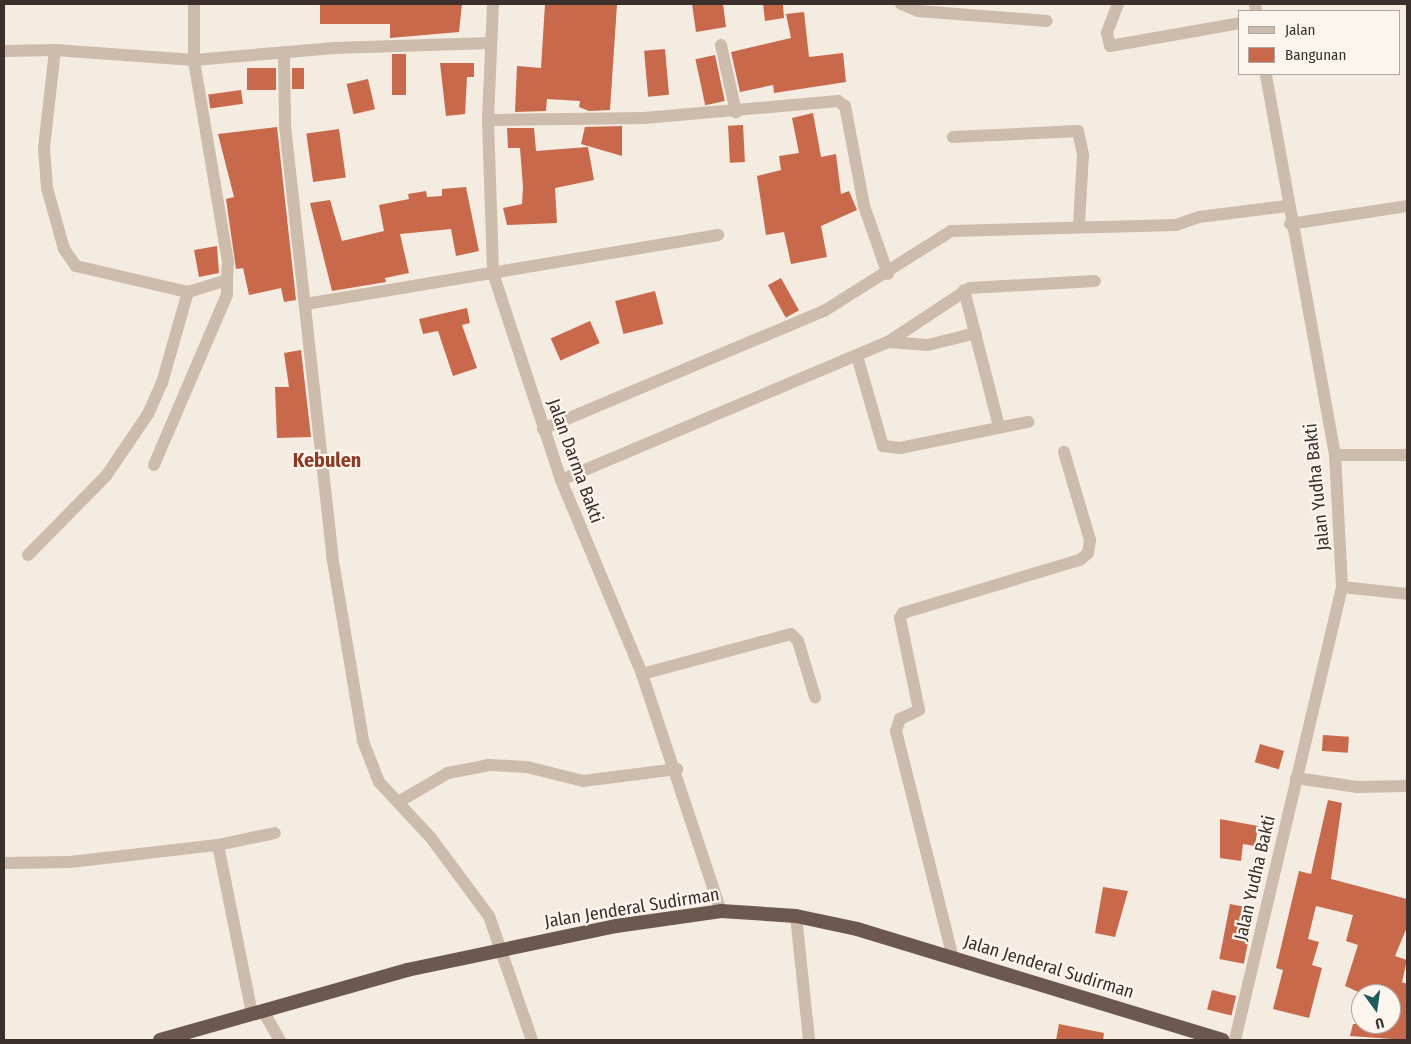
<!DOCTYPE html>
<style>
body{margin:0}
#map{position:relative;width:1411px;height:1044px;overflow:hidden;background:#f4ebe1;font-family:"Fira Sans Condensed",sans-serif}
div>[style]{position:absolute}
.building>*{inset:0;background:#c8694b;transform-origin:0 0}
.minor>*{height:12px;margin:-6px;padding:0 6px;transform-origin:6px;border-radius:6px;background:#cdbbac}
.tertiary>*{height:12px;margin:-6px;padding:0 6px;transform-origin:6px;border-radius:6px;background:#cdbbac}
.trunk>*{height:14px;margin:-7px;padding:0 7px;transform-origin:7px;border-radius:7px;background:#6c584f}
span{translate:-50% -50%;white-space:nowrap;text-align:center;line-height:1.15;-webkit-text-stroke:4.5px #fbf5ee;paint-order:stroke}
.street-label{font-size:18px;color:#3b302b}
.quarter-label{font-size:20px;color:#8c3b22;font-weight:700}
.frame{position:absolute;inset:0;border:5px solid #3b302b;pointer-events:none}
.legend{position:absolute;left:1238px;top:10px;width:162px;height:65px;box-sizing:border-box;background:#fbf5ee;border:1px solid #aea6a0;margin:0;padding:6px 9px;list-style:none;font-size:15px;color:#3b302b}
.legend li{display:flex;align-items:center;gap:10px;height:25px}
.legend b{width:25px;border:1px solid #aea6a0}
.north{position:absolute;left:1351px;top:984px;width:50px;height:50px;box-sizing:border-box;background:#fbf5ee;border:1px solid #aea6a0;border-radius:50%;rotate:166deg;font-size:14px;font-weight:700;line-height:20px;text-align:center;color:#3b302b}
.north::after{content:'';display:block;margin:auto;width:18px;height:22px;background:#1f5a5e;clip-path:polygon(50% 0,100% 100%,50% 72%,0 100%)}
</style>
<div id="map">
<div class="building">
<i style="clip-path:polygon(320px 4px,462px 4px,459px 32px,390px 38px,390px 24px,320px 24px)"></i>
<i style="clip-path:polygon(545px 4px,617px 4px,610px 110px,589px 111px,579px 107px,580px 101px,547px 99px,546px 111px,515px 112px,517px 66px,541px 68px)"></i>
<i style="clip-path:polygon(692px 4px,723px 4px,726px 27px,696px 32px)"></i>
<i style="clip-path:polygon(763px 4px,783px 4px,784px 18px,765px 21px)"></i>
<i style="clip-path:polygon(804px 12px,809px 57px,843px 53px,846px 82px,774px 93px,773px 85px,740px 92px,731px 52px,791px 38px,786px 14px)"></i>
<i style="left:665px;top:49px;width:46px;height:21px;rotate:85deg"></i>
<i style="left:392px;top:54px;width:14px;height:41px"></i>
<i style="left:715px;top:55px;width:47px;height:20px;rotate:78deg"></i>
<i style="clip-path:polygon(440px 63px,474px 63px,474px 77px,467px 77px,465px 114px,446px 116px)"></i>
<i style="left:276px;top:68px;width:22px;height:29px;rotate:90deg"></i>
<i style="left:292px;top:68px;width:12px;height:21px"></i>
<i style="left:368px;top:79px;width:31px;height:22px;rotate:77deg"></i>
<i style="left:241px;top:90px;width:14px;height:33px;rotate:82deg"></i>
<i style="clip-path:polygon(813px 113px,821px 157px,836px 154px,841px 194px,849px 191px,857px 210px,821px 226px,827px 257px,791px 264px,784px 232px,766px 235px,757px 176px,781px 170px,779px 156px,799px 153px,792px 118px)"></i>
<i style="left:743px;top:125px;width:37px;height:15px;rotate:87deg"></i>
<i style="clip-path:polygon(622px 126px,622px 156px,581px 144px,585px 127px)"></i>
<i style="clip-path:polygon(277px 127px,296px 300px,284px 302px,281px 288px,249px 295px,243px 268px,236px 269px,226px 199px,234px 197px,218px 134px)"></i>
<i style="clip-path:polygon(507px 128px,534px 128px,536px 151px,588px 147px,594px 180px,555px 188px,557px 223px,507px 225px,503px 208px,522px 204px,523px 187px,520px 148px,508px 148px)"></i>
<i style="left:339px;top:129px;width:49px;height:33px;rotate:82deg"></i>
<i style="clip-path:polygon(466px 187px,479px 251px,456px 256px,451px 229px,400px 234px,409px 273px,385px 278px,386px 282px,332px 291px,310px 203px,330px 200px,342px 241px,384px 231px,379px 205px,409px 199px,408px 194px,426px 191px,427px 197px,442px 196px,442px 189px)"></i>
<i style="clip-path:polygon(217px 246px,219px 273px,199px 277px,194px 250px)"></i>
<i style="left:781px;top:278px;width:37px;height:15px;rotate:61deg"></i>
<i style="left:655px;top:291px;width:34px;height:41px;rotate:76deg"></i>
<i style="clip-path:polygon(467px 308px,470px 323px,462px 325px,477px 368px,453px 376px,438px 331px,423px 334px,419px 319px)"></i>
<i style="left:590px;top:321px;width:24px;height:43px;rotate:66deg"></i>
<i style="clip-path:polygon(301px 350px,311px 437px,277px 438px,275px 387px,289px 387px,284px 353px)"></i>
<i style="left:1323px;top:735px;width:26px;height:16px;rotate:4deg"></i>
<i style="left:1260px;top:744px;width:25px;height:19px;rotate:16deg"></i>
<i style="clip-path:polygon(1328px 800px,1342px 803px,1331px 879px,1407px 899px,1407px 927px,1395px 956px,1407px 960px,1402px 982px,1407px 984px,1407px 1040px,1350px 1036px,1353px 1024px,1391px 1024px,1391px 994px,1363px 994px,1345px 986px,1358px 945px,1346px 941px,1353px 915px,1316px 906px,1308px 939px,1319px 942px,1312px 965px,1322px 968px,1309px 1018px,1273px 1009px,1283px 970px,1276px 968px,1299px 871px,1311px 874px)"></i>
<i style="clip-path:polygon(1220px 819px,1258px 826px,1255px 846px,1243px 844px,1241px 861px,1220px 858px)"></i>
<i style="clip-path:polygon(1103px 887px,1128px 891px,1115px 937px,1095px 933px)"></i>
<i style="left:1230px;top:904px;width:25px;height:56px;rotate:11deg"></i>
<i style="left:1212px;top:990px;width:25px;height:20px;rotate:14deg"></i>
<i style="clip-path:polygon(1059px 1024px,1104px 1033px,1103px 1040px,1056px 1040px)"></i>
</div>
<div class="minor">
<i style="left:901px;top:4px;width:18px;rotate:22deg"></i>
<i style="left:918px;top:11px;width:129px;rotate:4.4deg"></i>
<i style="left:1118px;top:4px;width:31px;rotate:111deg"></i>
<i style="left:1107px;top:33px;width:13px;rotate:77deg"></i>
<i style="left:1110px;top:46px;width:132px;rotate:-10deg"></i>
<i style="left:1255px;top:4px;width:7px;rotate:82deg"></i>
<i style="left:721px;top:45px;width:69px;rotate:77.4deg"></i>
<i style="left:55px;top:50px;width:99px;rotate:96.4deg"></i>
<i style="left:44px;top:148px;width:40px;rotate:85.7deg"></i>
<i style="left:47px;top:188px;width:63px;rotate:74.4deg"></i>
<i style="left:64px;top:249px;width:21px;rotate:55deg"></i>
<i style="left:76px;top:266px;width:115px;rotate:13.1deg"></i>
<i style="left:4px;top:51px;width:51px;rotate:-1.1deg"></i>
<i style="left:55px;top:50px;width:139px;rotate:4.1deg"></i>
<i style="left:194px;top:60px;width:141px;rotate:-4.9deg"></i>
<i style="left:334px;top:48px;width:157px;rotate:-1.8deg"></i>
<i style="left:284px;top:53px;width:73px;rotate:89.2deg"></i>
<i style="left:285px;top:126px;width:432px;rotate:83.7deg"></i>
<i style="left:332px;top:555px;width:189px;rotate:80.5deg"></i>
<i style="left:363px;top:741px;width:44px;rotate:68.7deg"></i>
<i style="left:379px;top:782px;width:76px;rotate:47.1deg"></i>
<i style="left:431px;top:838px;width:97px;rotate:53.4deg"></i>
<i style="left:489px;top:916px;width:131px;rotate:70.9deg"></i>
<i style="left:488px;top:120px;width:156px;rotate:-0.7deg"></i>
<i style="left:644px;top:118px;width:195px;rotate:-5deg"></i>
<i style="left:838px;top:101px;width:9px;rotate:36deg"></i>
<i style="left:845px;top:106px;width:102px;rotate:79.2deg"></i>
<i style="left:864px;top:206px;width:72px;rotate:70.6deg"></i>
<i style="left:953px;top:137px;width:125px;rotate:-2.7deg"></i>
<i style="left:1078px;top:131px;width:25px;rotate:78deg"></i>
<i style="left:1083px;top:155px;width:70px;rotate:93.3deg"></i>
<i style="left:1290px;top:224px;width:118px;rotate:-8.7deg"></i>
<i style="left:964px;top:290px;width:140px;rotate:75.6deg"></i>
<i style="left:306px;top:304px;width:418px;rotate:-9.5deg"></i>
<i style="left:888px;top:342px;width:40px;rotate:4.3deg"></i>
<i style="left:928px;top:345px;width:49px;rotate:-14deg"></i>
<i style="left:857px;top:356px;width:94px;rotate:73.9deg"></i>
<i style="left:883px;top:446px;width:17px;rotate:7deg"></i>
<i style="left:900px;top:448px;width:131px;rotate:-11.5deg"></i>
<i style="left:543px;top:429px;width:305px;rotate:-22.8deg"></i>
<i style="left:824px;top:311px;width:150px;rotate:-32.2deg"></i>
<i style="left:951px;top:231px;width:225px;rotate:-1.5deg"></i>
<i style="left:1176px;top:225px;width:24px;rotate:-19deg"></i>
<i style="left:1199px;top:217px;width:89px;rotate:-7.1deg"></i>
<i style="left:1335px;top:455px;width:72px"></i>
<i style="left:154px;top:465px;width:185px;rotate:-66.8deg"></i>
<i style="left:227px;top:295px;width:15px;rotate:-90deg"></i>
<i style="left:561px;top:480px;width:355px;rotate:-22.9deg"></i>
<i style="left:888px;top:342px;width:98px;rotate:-33.4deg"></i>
<i style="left:970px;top:288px;width:125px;rotate:-3.2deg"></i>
<i style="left:28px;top:555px;width:111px;rotate:-45.4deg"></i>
<i style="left:106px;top:476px;width:75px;rotate:-55.9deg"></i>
<i style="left:148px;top:414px;width:34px;rotate:-66deg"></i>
<i style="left:162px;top:383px;width:95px;rotate:-74.1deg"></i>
<i style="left:188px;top:292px;width:41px;rotate:-17.1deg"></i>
<i style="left:227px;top:280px;width:18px;rotate:-87deg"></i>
<i style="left:228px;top:262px;width:205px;rotate:-99.6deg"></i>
<i style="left:194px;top:60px;width:56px;rotate:-90deg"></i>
<i style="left:1342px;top:587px;width:65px;rotate:6.1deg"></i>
<i style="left:642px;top:674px;width:154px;rotate:-15deg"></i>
<i style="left:791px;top:634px;width:10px;rotate:45deg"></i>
<i style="left:798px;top:641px;width:59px;rotate:73.1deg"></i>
<i style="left:1296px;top:778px;width:62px;rotate:8.4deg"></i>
<i style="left:1357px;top:787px;width:50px;rotate:-1.1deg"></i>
<i style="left:400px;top:801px;width:56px;rotate:-30.3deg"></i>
<i style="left:448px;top:773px;width:42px;rotate:-11deg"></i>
<i style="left:489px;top:765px;width:38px;rotate:3deg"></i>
<i style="left:527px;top:767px;width:58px;rotate:14deg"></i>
<i style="left:583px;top:781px;width:95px;rotate:-7.3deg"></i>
<i style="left:218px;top:845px;width:58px;rotate:-11.9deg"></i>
<i style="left:4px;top:863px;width:66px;rotate:-0.9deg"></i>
<i style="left:70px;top:862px;width:149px;rotate:-6.6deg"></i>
<i style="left:218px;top:845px;width:172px;rotate:78.6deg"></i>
<i style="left:796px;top:916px;width:125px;rotate:84deg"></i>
<i style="left:953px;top:958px;width:234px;rotate:-104.1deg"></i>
<i style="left:896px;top:731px;width:13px;rotate:-72deg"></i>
<i style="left:900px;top:719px;width:21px;rotate:-25deg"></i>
<i style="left:919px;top:710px;width:94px;rotate:-101.7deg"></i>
<i style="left:900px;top:618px;width:6px;rotate:-59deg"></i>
<i style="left:903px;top:613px;width:185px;rotate:-16.7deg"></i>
<i style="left:1080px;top:560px;width:11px;rotate:-41deg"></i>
<i style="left:1088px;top:553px;width:13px;rotate:-81deg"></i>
<i style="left:1090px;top:540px;width:92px;rotate:-106.5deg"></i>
<i style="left:263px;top:1011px;width:34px;rotate:60deg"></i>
<i style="left:1235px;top:1040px;width:465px;rotate:-76.7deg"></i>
<i style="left:1342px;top:587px;width:132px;rotate:-93deg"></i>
<i style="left:1335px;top:455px;width:387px;rotate:-100.3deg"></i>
</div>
<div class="tertiary">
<i style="left:493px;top:4px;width:116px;rotate:92.5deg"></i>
<i style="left:488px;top:120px;width:153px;rotate:88.1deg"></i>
<i style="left:493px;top:273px;width:218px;rotate:71.8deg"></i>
<i style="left:561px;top:480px;width:210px;rotate:67.3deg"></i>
<i style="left:642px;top:674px;width:250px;rotate:71.6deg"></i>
</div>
<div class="trunk">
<i style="left:160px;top:1040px;width:257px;rotate:-15.8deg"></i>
<i style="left:407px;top:970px;width:214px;rotate:-11.9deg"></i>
<i style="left:616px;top:926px;width:106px;rotate:-8.1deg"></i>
<i style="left:721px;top:911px;width:75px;rotate:3.8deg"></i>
<i style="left:796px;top:916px;width:62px;rotate:12deg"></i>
<i style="left:857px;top:929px;width:382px;rotate:16.9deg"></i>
</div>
<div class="street-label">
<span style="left:575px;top:461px;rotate:70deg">Jalan Darma Bakti</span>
<span style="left:1317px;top:487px;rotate:-96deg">Jalan Yudha Bakti</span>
<span style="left:1255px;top:878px;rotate:-77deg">Jalan Yudha Bakti</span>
<span style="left:632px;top:908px;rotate:-9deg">Jalan Jenderal Sudirman</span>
<span style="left:1049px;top:967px;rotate:17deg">Jalan Jenderal Sudirman</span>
</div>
<div class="quarter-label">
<span style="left:327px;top:460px">Kebulen</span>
</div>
<div class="frame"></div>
<ul class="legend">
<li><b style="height:6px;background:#cdbbac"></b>Jalan</li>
<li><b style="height:14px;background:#c8694b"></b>Bangunan</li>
</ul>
<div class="north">U</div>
</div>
